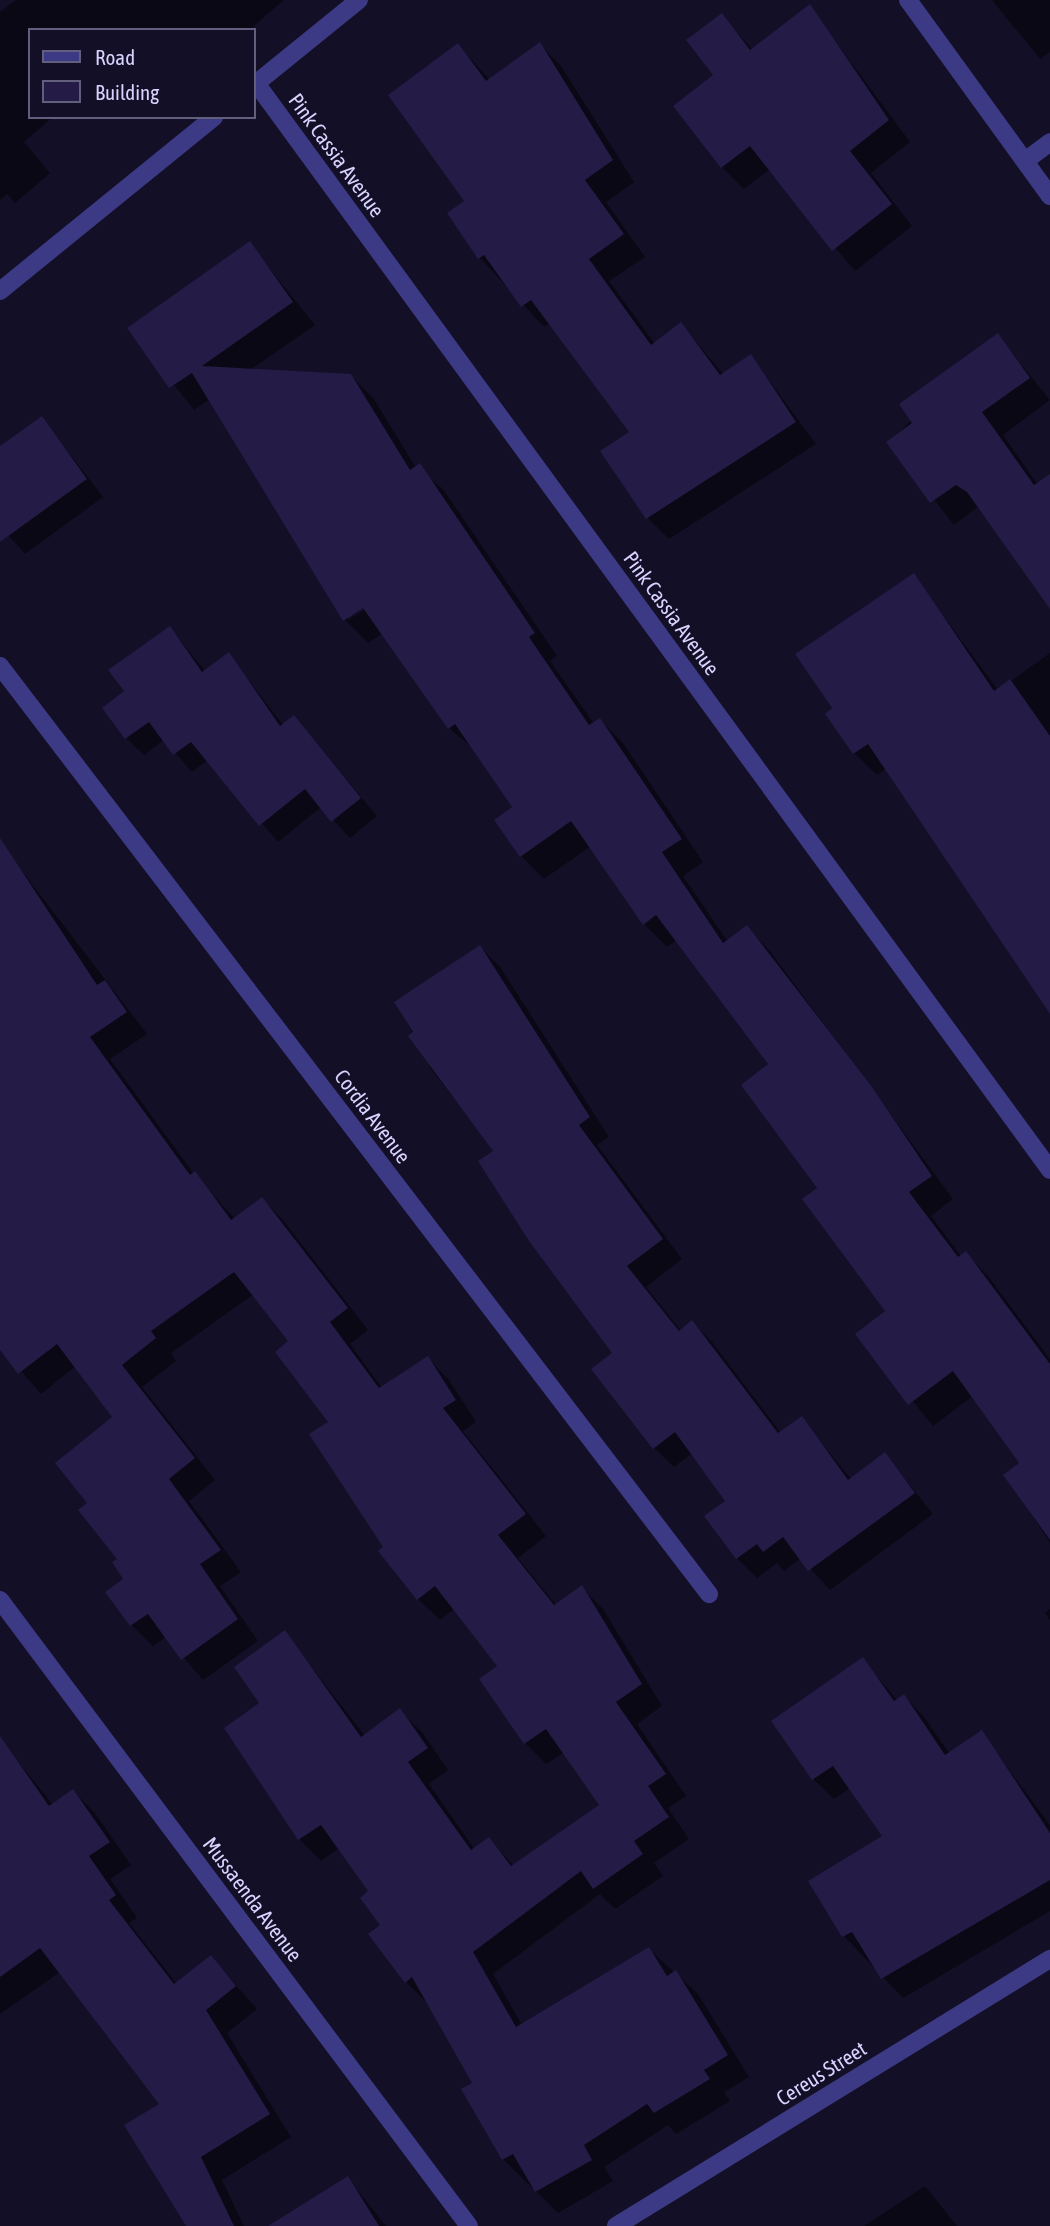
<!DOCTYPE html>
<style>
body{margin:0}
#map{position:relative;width:1050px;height:2226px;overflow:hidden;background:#130f26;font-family:"Asap Condensed",sans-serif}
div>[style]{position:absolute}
.shadow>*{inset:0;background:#0007}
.building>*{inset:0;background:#241b47}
.minor>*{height:18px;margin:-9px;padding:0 9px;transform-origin:9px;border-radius:9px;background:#3d3a85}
span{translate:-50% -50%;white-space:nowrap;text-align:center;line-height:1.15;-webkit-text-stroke:5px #130f26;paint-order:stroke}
.street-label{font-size:21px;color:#d9d4ff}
.legend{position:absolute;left:28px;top:28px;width:228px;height:91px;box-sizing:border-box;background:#130f26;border:2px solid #625e7d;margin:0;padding:9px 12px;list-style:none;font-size:21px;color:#d9d4ff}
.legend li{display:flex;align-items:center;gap:14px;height:35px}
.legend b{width:35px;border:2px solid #625e7d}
</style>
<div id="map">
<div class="shadow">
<i style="clip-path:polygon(16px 0,284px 0,249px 30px,30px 30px,30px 117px,53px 117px,24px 142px,50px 173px,15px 203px,7px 194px,0 200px,0 12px)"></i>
<i style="clip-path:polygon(992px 0,1050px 0,1050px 52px,1040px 59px)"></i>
<i style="clip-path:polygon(810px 7px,910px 142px,871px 173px,912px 226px,855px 271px,770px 169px,744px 189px,722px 167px,716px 76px,722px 16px,753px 50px)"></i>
<i style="clip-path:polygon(458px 45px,490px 80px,540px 45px,561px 66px,634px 182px,606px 202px,645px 257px,609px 281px,655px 344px,681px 324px,723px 374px,751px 356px,816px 444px,669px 539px,648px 518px,631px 433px,550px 323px,544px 327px,480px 258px,466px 201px)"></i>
<i style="clip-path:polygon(evenodd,250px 244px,315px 325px,250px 370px,351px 376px,374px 399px,416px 468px,443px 489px,557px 656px,550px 661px,594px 724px,600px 720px,623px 743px,703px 862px,683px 876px,728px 942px,747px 928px,770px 951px,953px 1199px,931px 1216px,961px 1256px,965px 1253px,988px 1276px,1050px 1359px,1050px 1543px,1006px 1476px,1022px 1463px,973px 1396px,933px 1426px,858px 1334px,887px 1312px,820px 1188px,771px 1064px,677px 940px,667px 947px,644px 924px,591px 846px,544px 879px,521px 856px,515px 808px,474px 749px,449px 728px,383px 633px,368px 643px,345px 620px,210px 399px,194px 410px,130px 329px,250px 244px,370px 602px,372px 605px,348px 620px,348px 616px,370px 602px)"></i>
<i style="clip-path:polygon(998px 336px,1050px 400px,1003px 435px,1038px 485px,1050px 476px,1050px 606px,979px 506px,954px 525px,889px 442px)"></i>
<i style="clip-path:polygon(42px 418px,103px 497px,25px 554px,0 526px,0 448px)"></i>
<i style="clip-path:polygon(913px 575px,998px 690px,1050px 653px,1050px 1003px,887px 768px,877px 775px,854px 753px,835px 708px)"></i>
<i style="clip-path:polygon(170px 628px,205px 671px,229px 655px,284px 726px,294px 717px,377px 816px,350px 838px,321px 807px,278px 842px,208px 760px,192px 772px,164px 740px,144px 755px,126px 738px,127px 692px)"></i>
<i style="clip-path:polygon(15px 862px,147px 1034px,110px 1059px,194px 1174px,235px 1219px,262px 1199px,283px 1220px,368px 1330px,350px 1344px,382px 1388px,428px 1358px,449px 1380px,476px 1422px,463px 1431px,546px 1536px,518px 1558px,556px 1605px,581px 1587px,603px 1609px,662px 1706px,637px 1724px,686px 1796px,668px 1808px,689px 1839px,654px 1863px,663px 1876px,615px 1909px,600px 1894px,493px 1974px,522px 2025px,649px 1949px,698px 1994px,749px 2077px,724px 2092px,730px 2101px,676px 2134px,668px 2125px,604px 2167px,613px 2181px,558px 2213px,503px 2159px,474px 2084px,427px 2003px,406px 1982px,371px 1892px,339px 1848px,321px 1861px,299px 1839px,227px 1728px,262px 1704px,285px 1633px,365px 1736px,400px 1711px,422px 1732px,448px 1770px,429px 1784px,475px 1850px,489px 1839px,514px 1866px,602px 1806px,565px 1752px,546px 1764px,525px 1743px,500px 1667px,455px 1608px,440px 1620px,418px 1599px,386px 1548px,290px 1341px,254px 1294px,171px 1353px,176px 1361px,142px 1387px,215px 1480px,189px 1501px,241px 1572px,220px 1586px,258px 1641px,203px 1680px,166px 1637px,153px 1646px,131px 1625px,119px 1559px,90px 1504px,114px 1417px,76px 1366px,41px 1394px,0 1347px,0 873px)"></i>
<i style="clip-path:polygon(480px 947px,500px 967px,609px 1137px,597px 1145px,682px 1259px,646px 1287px,681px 1331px,692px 1322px,712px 1342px,781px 1433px,801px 1418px,851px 1479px,885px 1454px,933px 1514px,830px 1590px,801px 1558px,784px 1571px,777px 1563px,757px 1578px,737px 1558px,727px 1502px,692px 1453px,674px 1467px,654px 1448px,614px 1354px,495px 1151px,431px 1069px,396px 1002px)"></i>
<i style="clip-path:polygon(1050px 1609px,1050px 1620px,1045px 1613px)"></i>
<i style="clip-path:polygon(863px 1660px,898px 1701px,904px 1696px,924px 1717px,950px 1754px,981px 1732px,1050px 1825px,1050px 1911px,903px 1998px,844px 1936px,884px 1836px,850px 1788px,834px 1799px,813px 1779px)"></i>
<i style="clip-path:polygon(0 1739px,53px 1805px,73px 1791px,95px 1813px,131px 1865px,110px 1879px,137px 1918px,129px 1923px,177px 1984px,211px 1957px,257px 2009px,227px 2033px,291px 2137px,222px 2180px,244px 2226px,188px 2226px,161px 2104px,60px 1972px,0 2014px)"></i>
<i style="clip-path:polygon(348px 2178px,386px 2226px,272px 2226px)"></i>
<i style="clip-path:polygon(925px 2186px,957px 2226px,864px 2226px)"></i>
</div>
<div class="building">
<i style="clip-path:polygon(810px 4px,889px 120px,850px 151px,892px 204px,832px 251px,750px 146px,721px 168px,673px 106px,713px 75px,686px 40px,722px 13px,750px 50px)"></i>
<i style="clip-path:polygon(540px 42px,613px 160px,585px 180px,624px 234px,589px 259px,651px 345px,681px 322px,720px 375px,751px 354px,796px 422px,646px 519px,600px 451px,629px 432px,531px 300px,521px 307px,484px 255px,478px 259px,447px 213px,464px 201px,388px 95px,458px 43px,486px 81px)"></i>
<i style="clip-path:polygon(250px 241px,293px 302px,202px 366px,351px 374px,410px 470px,420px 463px,535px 633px,529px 637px,589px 725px,600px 718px,682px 839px,662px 852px,723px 943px,747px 925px,872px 1087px,932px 1176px,909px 1192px,958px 1257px,966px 1251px,1050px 1364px,1050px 1540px,1003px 1475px,1019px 1463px,953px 1371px,908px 1405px,855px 1334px,885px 1311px,802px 1199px,817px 1188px,741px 1085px,768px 1064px,656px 915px,643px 925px,571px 821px,520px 857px,494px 820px,512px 807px,455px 724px,448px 729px,363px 608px,343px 621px,192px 373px,169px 388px,127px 328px)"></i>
<i style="clip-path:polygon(998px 333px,1030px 378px,982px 412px,1034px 485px,1050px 474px,1050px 609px,967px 492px,956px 485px,930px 503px,886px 442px,912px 423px,899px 404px)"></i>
<i style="clip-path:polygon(42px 416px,87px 479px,0 542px,0 446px)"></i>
<i style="clip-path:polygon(914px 573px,994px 691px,1010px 679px,1050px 736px,1050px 1014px,868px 744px,853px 754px,825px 714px,832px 708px,795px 654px)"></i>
<i style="clip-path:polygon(170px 626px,202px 672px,229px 652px,280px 726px,294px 715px,361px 798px,331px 822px,305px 789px,259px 826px,191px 742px,173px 755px,149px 722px,125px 739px,102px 708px,124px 691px,108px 670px)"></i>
<i style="clip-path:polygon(0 838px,97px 985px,105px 980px,127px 1012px,90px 1037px,190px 1175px,195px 1171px,231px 1220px,262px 1197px,348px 1308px,330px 1322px,379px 1388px,428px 1356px,456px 1400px,443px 1408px,526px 1514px,498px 1535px,554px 1605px,582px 1585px,642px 1684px,616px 1702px,666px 1774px,648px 1786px,669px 1817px,634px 1841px,643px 1854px,593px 1889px,581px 1871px,473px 1952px,516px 2027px,649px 1947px,667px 1976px,676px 1970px,728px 2055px,704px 2070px,710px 2079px,654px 2113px,647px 2104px,584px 2145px,592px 2160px,535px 2192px,513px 2154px,502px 2160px,461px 2089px,472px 2083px,412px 1977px,405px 1983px,368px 1934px,380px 1925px,360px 1898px,368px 1891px,321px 1825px,298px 1840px,224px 1728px,259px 1703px,234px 1667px,285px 1630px,361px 1737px,400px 1708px,428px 1748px,408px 1762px,471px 1850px,489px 1837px,511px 1866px,599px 1805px,546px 1729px,524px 1744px,479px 1679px,497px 1666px,435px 1586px,417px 1600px,378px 1551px,383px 1547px,309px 1434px,328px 1422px,275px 1352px,288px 1341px,234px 1272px,151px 1331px,156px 1338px,122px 1365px,195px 1458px,169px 1479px,221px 1550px,200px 1564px,238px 1619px,181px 1660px,148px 1614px,130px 1626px,105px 1592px,123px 1579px,112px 1562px,117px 1559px,78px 1510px,87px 1503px,55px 1463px,112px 1417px,57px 1344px,18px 1374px,0 1350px)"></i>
<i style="clip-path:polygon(480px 945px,590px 1117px,579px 1125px,663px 1239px,627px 1266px,679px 1331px,692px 1320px,778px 1433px,802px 1416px,848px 1480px,885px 1452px,915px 1493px,808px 1571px,783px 1537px,763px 1552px,757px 1544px,736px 1559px,704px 1516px,725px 1501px,675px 1432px,653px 1449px,591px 1369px,612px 1353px,529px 1241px,478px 1161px,493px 1151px,408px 1036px,413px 1032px,394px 1002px)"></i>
<i style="clip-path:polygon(863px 1657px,894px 1701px,904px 1694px,945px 1755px,982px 1730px,1050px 1833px,1050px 1880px,881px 1979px,852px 1932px,842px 1937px,808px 1881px,882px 1836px,833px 1766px,812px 1780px,771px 1721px)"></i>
<i style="clip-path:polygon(0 1736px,49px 1806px,73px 1789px,110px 1842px,89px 1856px,116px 1895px,109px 1900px,174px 1984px,211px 1955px,236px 1986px,206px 2010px,270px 2114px,201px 2157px,234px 2226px,186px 2226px,124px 2125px,159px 2104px,40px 1948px,0 1977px)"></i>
<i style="clip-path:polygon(348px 2176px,379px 2226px,268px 2226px)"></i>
</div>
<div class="minor">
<i style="left:908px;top:0;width:242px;rotate:54.1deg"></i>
<i style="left:256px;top:83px;width:1346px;rotate:53.85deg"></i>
<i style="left:254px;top:85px;width:135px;rotate:-39deg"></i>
<i style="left:1025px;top:161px;width:31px;rotate:-37deg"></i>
<i style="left:0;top:291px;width:276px;rotate:-39.1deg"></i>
<i style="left:0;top:666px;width:1168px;rotate:52.62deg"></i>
<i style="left:0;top:1600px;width:782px;rotate:53.16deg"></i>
<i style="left:616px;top:2226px;width:510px;rotate:-31.6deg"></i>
</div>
<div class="street-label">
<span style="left:337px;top:155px;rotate:54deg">Pink Cassia Avenue</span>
<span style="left:672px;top:613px;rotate:54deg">Pink Cassia Avenue</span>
<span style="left:373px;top:1116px;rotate:53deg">Cordia Avenue</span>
<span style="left:253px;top:1899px;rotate:53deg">Mussaenda Avenue</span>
<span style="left:821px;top:2073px;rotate:-32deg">Cereus Street</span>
</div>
<ul class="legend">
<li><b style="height:9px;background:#3d3a85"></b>Road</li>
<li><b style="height:19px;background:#241b47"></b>Building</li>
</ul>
</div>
